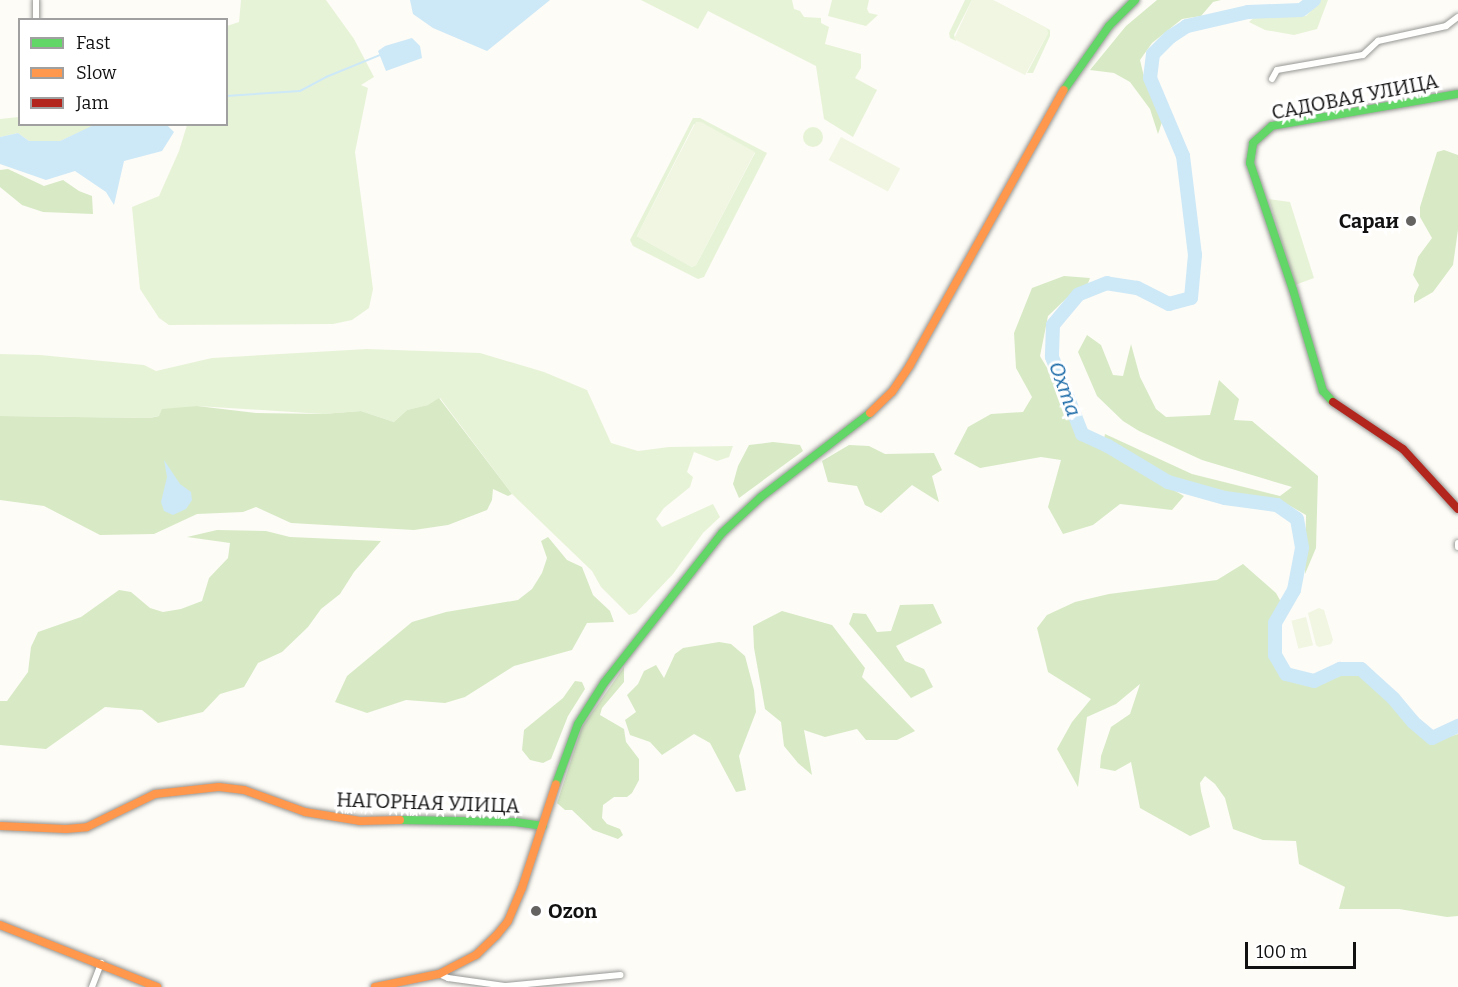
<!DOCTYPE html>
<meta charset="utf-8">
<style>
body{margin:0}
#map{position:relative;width:1458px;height:987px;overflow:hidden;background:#fdfcf7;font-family:Bitter,serif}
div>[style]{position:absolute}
.green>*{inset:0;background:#e7f3d7}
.round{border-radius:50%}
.forest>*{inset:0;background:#d8eac5}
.pitch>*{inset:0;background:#f0f6e1;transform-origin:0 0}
.water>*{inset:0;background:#cde8f7}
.stream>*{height:2px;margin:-1px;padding:0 1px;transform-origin:1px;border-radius:1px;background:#cde8f7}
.river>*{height:14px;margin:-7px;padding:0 7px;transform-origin:7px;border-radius:7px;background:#cde8f7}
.roads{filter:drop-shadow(0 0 2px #979795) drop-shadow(0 0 2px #979795)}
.street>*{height:6px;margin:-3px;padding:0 3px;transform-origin:3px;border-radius:3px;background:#fffffe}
.fast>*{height:8px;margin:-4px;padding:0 4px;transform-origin:4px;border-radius:4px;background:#63d668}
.slow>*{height:8px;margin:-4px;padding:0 4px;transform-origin:4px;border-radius:4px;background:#ff974d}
.jam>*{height:8px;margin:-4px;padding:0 4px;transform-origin:4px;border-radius:4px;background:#b3261e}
.dots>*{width:16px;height:16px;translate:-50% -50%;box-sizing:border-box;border:3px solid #fff;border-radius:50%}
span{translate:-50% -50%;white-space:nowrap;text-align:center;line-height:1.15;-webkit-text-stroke:6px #fff;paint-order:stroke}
.street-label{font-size:20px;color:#111}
.poi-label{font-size:20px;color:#111;font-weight:700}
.right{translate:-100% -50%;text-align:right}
.left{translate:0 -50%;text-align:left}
.water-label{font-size:21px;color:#1768a6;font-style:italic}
.legend{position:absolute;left:18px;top:18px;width:210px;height:108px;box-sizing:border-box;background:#fff;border:2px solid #a0a0a0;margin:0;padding:8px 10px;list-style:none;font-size:18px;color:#111}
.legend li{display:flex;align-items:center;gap:12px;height:30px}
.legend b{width:30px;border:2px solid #a0a0a0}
.scale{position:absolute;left:1245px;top:942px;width:111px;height:27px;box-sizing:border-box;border:3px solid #111;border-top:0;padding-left:8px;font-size:18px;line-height:21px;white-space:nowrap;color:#111;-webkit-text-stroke:4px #fff;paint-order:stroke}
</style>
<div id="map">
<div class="green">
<i style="clip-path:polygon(241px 0,326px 0,354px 39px,374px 77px,361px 85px,368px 88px,355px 152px,373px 289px,369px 308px,352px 320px,333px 324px,169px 325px,159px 318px,140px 289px,132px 207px,159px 196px,179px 151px,187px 125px,226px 124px,227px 26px,239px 22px)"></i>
<i style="clip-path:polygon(641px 0,792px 0,794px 9px,800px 11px,804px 17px,821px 18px,821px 23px,829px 27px,825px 44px,861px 54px,861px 68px,855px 78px,877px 90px,853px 137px,824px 119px,816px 66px,708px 11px,698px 29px)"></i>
<i style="clip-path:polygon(832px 0,869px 0,867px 9px,869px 13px,878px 15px,866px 26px,828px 16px)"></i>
<i style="clip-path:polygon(965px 0,972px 0,954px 35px,956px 41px,950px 38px,949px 33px)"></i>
<i style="clip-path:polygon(993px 0,1050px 30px,1050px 36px,1033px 73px,1027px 73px,1048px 33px)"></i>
<i style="clip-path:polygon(1321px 0,1328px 0,1317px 29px,1294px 35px,1265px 30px,1249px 22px,1256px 16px,1306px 16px)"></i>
<i style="clip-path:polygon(19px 117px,20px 124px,96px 125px,60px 141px,29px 141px,18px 133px,0 137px,0 119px)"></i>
<i style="clip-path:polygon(evenodd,693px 118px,700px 118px,767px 153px,704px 277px,698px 279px,633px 246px,630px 240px,693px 118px,694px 124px,755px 153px,696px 265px,692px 267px,637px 236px,694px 124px)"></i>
<i class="round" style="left:803px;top:127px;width:20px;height:20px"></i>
<i style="clip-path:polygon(1269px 199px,1290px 202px,1314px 278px,1295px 285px)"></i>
<i style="clip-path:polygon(367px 349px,480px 353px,544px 372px,587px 390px,611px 443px,638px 451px,669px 447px,733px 446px,729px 457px,717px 461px,694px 452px,687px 472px,693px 477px,690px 487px,664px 508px,656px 519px,662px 527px,713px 504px,720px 517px,703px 533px,673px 574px,636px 613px,629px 615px,601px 587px,592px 571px,512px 494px,440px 398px,429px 405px,407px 410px,394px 422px,361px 411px,323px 414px,197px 406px,150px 418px,0 416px,0 354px,40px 355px,144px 365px,156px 371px,212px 358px)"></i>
</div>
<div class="forest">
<i style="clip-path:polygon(1157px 0,1221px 0,1213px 2px,1201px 16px,1182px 19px,1152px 43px,1140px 60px,1145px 81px,1153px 92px,1163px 119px,1158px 134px,1150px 109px,1130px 82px,1114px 73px,1090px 70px,1126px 26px)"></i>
<i style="clip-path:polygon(1444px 150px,1458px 155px,1458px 230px,1453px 265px,1433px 292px,1414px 303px,1414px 296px,1419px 285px,1413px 275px,1418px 257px,1432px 238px,1420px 217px,1420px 207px,1437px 152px)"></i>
<i style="clip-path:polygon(8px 169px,44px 186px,63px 180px,79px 191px,92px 196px,93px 214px,43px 212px,22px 205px,0 187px,0 170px)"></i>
<i style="clip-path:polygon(1064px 276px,1090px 278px,1087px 286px,1075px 290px,1048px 316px,1040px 356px,1060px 390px,1076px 435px,1184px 496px,1172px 510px,1120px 504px,1093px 525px,1063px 534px,1048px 507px,1061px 460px,1041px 457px,980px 468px,954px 454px,968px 427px,991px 414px,1023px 412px,1032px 397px,1016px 368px,1014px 333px,1032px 288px)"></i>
<i style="clip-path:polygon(1087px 335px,1101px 345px,1113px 375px,1123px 376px,1131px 344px,1140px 377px,1156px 409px,1166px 417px,1210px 415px,1219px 380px,1239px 399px,1234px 420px,1252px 421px,1318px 476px,1316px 548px,1305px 574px,1306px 515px,1278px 499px,1237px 494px,1170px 478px,1104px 439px,1105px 434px,1192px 474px,1280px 496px,1292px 487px,1202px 460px,1139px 431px,1123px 421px,1097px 396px,1078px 352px)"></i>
<i style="clip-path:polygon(439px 398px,512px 494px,508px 496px,493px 489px,492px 500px,487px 510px,448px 525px,414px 530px,291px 523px,256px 507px,243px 512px,197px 514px,154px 534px,100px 535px,44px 506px,0 500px,0 416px,150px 418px,159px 416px,162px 409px,197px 406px,256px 413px,323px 414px,361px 411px,394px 422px,407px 410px,428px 405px)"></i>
<i style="clip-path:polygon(773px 442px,800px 445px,803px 451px,739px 498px,733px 484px,738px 466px,749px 445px)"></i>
<i style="clip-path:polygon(849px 445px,869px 446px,885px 454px,934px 453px,942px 470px,932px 476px,939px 502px,912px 485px,881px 513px,865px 505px,857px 486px,828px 482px,822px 461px)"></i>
<i style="clip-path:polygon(217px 530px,266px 531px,290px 537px,381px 541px,354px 572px,340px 594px,321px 609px,308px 627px,282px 652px,258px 663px,244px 687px,220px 694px,203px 712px,158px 723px,142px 710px,105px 707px,46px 749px,0 745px,0 701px,7px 701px,28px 672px,31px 647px,38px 632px,81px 617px,119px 590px,131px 592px,150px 608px,163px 612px,181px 609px,202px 601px,209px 578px,228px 558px,230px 543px,187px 537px)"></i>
<i style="clip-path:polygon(548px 537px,567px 560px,582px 567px,593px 595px,610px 611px,614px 622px,587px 623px,572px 650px,514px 666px,465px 697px,445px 703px,406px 700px,367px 713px,335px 702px,347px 676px,412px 622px,446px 612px,518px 600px,532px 589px,542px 573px,547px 558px,541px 541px)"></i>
<i style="clip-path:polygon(1243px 564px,1276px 593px,1281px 602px,1271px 622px,1271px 655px,1281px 676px,1315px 687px,1342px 675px,1360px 676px,1389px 700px,1405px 722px,1436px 741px,1458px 734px,1458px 916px,1447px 917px,1399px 909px,1339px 909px,1345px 887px,1299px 864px,1296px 841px,1263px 840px,1233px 829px,1225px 798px,1215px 784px,1205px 776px,1200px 783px,1201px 791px,1210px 827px,1190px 836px,1140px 808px,1131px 762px,1115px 771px,1100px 768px,1101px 756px,1111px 727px,1130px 714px,1140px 684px,1116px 704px,1087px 717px,1078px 787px,1057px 749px,1072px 722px,1091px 699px,1048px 672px,1037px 628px,1047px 615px,1075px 602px,1109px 594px,1217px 580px)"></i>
<i style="clip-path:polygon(933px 604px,942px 623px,896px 646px,905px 661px,924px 669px,933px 687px,911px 698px,849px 624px,853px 613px,866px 614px,877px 632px,891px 631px,900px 605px)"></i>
<i style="clip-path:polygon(782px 611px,832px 625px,865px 668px,862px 677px,915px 731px,897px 740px,866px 740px,857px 729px,825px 737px,804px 730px,812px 775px,798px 763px,784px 746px,781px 722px,765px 709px,754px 648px,753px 626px)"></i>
<i style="clip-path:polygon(719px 642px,731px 644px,745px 656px,754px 690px,756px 712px,739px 756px,746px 790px,736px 792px,710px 743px,694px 734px,662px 755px,650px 742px,630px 735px,625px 720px,636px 712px,627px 695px,638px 684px,644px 671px,656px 665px,664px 678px,675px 654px,683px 648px)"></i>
<i style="clip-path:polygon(624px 667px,624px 682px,602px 708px,600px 715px,624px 729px,626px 742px,639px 759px,639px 780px,632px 793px,627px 797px,614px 797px,603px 805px,602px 818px,607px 824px,620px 829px,623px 835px,618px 839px,593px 830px,572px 810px,565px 810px,557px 803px,582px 727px)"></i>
<i style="clip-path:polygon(575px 681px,582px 682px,585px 689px,568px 716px,551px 759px,543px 763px,530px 760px,522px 750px,524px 730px,563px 698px)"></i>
</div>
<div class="pitch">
<i style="clip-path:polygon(972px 0,993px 0,1047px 28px,1048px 33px,1025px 75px,954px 39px)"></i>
<i style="clip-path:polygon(696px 122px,701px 122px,755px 152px,696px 265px,692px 267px,637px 236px)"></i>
<i style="left:841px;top:137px;width:67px;height:26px;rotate:28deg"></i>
<i style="clip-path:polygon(1319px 608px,1324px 610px,1333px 640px,1331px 644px,1319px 647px,1316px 645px,1308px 613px)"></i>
<i style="left:1306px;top:617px;width:29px;height:15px;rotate:76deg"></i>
</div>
<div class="water">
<i style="clip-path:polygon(410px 0,550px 0,487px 51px,433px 28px,413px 14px)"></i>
<i style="clip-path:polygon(412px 38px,420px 46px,422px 58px,386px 71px,378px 51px,385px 46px)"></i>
<i style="clip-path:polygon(96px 124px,167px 125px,174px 132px,162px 151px,124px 161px,114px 205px,106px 192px,75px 171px,46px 180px,0 164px,0 137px,18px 133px,29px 141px,60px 141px)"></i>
<i style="clip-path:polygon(164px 460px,180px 484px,191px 492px,192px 500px,186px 509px,173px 515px,164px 511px,161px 502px,167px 477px)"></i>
</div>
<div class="stream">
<i style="left:226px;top:96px;width:74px;rotate:-3.9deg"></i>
<i style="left:300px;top:91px;width:30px;rotate:-28deg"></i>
<i style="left:326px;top:77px;width:58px;rotate:-22.2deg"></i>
</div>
<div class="river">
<i style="left:1314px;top:0;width:16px;rotate:142deg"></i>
<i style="left:1301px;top:10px;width:53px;rotate:177.8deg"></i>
<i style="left:1248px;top:12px;width:63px;rotate:167.1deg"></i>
<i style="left:1187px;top:26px;width:20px;rotate:147deg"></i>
<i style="left:1170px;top:37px;width:24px;rotate:135deg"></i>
<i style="left:1153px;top:54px;width:24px;rotate:97deg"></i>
<i style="left:1150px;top:78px;width:85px;rotate:67.1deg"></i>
<i style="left:1183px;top:156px;width:100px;rotate:83.1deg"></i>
<i style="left:1195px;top:255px;width:43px;rotate:95.3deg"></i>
<i style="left:1191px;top:298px;width:23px;rotate:165deg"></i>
<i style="left:1169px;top:304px;width:36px;rotate:-153deg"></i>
<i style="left:1137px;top:288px;width:30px;rotate:-171deg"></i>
<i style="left:1107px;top:283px;width:31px;rotate:158deg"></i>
<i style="left:1078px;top:295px;width:39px;rotate:130deg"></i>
<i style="left:1053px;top:325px;width:32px;rotate:92deg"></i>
<i style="left:1052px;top:357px;width:83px;rotate:68.7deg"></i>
<i style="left:1082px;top:434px;width:29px;rotate:25deg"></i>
<i style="left:1108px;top:446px;width:70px;rotate:31deg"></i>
<i style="left:1168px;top:482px;width:59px;rotate:15.7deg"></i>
<i style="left:1225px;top:498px;width:52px;rotate:7.7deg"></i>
<i style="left:1277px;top:505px;width:24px;rotate:35deg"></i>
<i style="left:1297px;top:519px;width:29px;rotate:80deg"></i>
<i style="left:1302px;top:548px;width:43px;rotate:100.8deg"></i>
<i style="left:1294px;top:590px;width:38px;rotate:120deg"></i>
<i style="left:1275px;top:623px;width:32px;rotate:90deg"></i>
<i style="left:1275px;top:655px;width:22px;rotate:60deg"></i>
<i style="left:1286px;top:674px;width:29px;rotate:14deg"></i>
<i style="left:1314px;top:681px;width:29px;rotate:-25deg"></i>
<i style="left:1340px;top:669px;width:21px"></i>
<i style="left:1361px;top:669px;width:43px;rotate:42.2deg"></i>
<i style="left:1393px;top:698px;width:31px;rotate:50deg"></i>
<i style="left:1413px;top:722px;width:25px;rotate:40deg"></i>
<i style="left:1432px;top:738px;width:29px;rotate:-25deg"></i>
</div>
<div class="roads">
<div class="street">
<i style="left:36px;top:0;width:20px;rotate:90deg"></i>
<i style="left:1272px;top:79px;width:10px;rotate:-61deg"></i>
<i style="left:1277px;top:70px;width:87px;rotate:-9.9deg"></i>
<i style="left:1363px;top:55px;width:21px;rotate:-43deg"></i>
<i style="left:1378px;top:41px;width:70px;rotate:-12.4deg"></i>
<i style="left:1446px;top:26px;width:15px;rotate:-37deg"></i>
<i style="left:1458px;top:543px;width:4px;rotate:90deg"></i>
<i style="left:439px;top:974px;width:10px;rotate:24deg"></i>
<i style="left:448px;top:978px;width:59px;rotate:7.9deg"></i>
<i style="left:506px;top:986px;width:115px;rotate:-5.5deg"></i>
<i style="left:92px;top:987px;width:26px;rotate:-69deg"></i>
</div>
<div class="fast">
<i style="left:1064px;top:90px;width:78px;rotate:-54.9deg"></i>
<i style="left:1109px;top:26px;width:37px;rotate:-45deg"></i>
<i style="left:1333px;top:402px;width:15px;rotate:-132deg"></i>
<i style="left:1323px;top:391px;width:105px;rotate:-106.5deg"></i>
<i style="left:1293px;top:290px;width:134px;rotate:-108.7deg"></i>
<i style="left:1250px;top:163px;width:20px;rotate:-81deg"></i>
<i style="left:1253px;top:143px;width:25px;rotate:-42deg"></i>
<i style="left:1272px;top:126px;width:189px;rotate:-9.8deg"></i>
<i style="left:556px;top:784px;width:64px;rotate:-69.9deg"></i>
<i style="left:578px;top:724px;width:49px;rotate:-57.6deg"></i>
<i style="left:604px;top:683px;width:191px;rotate:-51.8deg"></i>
<i style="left:722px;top:533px;width:53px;rotate:-42.7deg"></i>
<i style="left:761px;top:497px;width:138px;rotate:-37.6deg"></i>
<i style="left:400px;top:820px;width:115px;rotate:1deg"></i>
<i style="left:515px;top:822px;width:28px;rotate:8deg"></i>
</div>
<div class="slow">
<i style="left:870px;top:413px;width:30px;rotate:-44deg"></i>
<i style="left:892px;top:392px;width:32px;rotate:-56deg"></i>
<i style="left:910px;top:365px;width:315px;rotate:-60.8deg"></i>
<i style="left:0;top:826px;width:66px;rotate:2.6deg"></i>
<i style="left:66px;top:829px;width:21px;rotate:-5deg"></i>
<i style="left:87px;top:827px;width:76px;rotate:-25.9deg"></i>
<i style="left:155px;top:794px;width:64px;rotate:-6.2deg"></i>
<i style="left:219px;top:787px;width:25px;rotate:7deg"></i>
<i style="left:244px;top:790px;width:65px;rotate:19.8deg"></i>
<i style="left:305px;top:812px;width:56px;rotate:9.3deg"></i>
<i style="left:360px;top:821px;width:40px;rotate:-1.4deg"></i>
<i style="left:0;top:925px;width:169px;rotate:21.5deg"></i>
<i style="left:375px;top:987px;width:65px;rotate:-11.5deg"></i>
<i style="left:439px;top:974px;width:42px;rotate:-27.2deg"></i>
<i style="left:476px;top:955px;width:28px;rotate:-44deg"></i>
<i style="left:496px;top:936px;width:19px;rotate:-51deg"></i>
<i style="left:508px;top:921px;width:36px;rotate:-67deg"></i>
<i style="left:522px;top:888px;width:109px;rotate:-71.9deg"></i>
</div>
<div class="jam">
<i style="left:1333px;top:402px;width:84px;rotate:33.9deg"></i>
<i style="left:1403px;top:449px;width:81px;rotate:47.5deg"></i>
</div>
</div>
<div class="dots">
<i style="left:1411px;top:221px;background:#646362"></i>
<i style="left:536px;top:911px;background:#646362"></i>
</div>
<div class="street-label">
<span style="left:1355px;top:97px;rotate:-11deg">САДОВАЯ УЛИЦА</span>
<span style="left:428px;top:803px;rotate:2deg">НАГОРНАЯ УЛИЦА</span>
</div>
<div class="poi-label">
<span class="right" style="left:1399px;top:221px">Сараи</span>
<span class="left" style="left:548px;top:911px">Ozon</span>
</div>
<div class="water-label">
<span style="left:1065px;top:389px;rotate:70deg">Охта</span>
</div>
<ul class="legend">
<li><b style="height:8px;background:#63d668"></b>Fast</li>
<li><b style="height:8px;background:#ff974d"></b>Slow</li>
<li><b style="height:8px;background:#b3261e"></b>Jam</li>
</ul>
<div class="scale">100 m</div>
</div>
